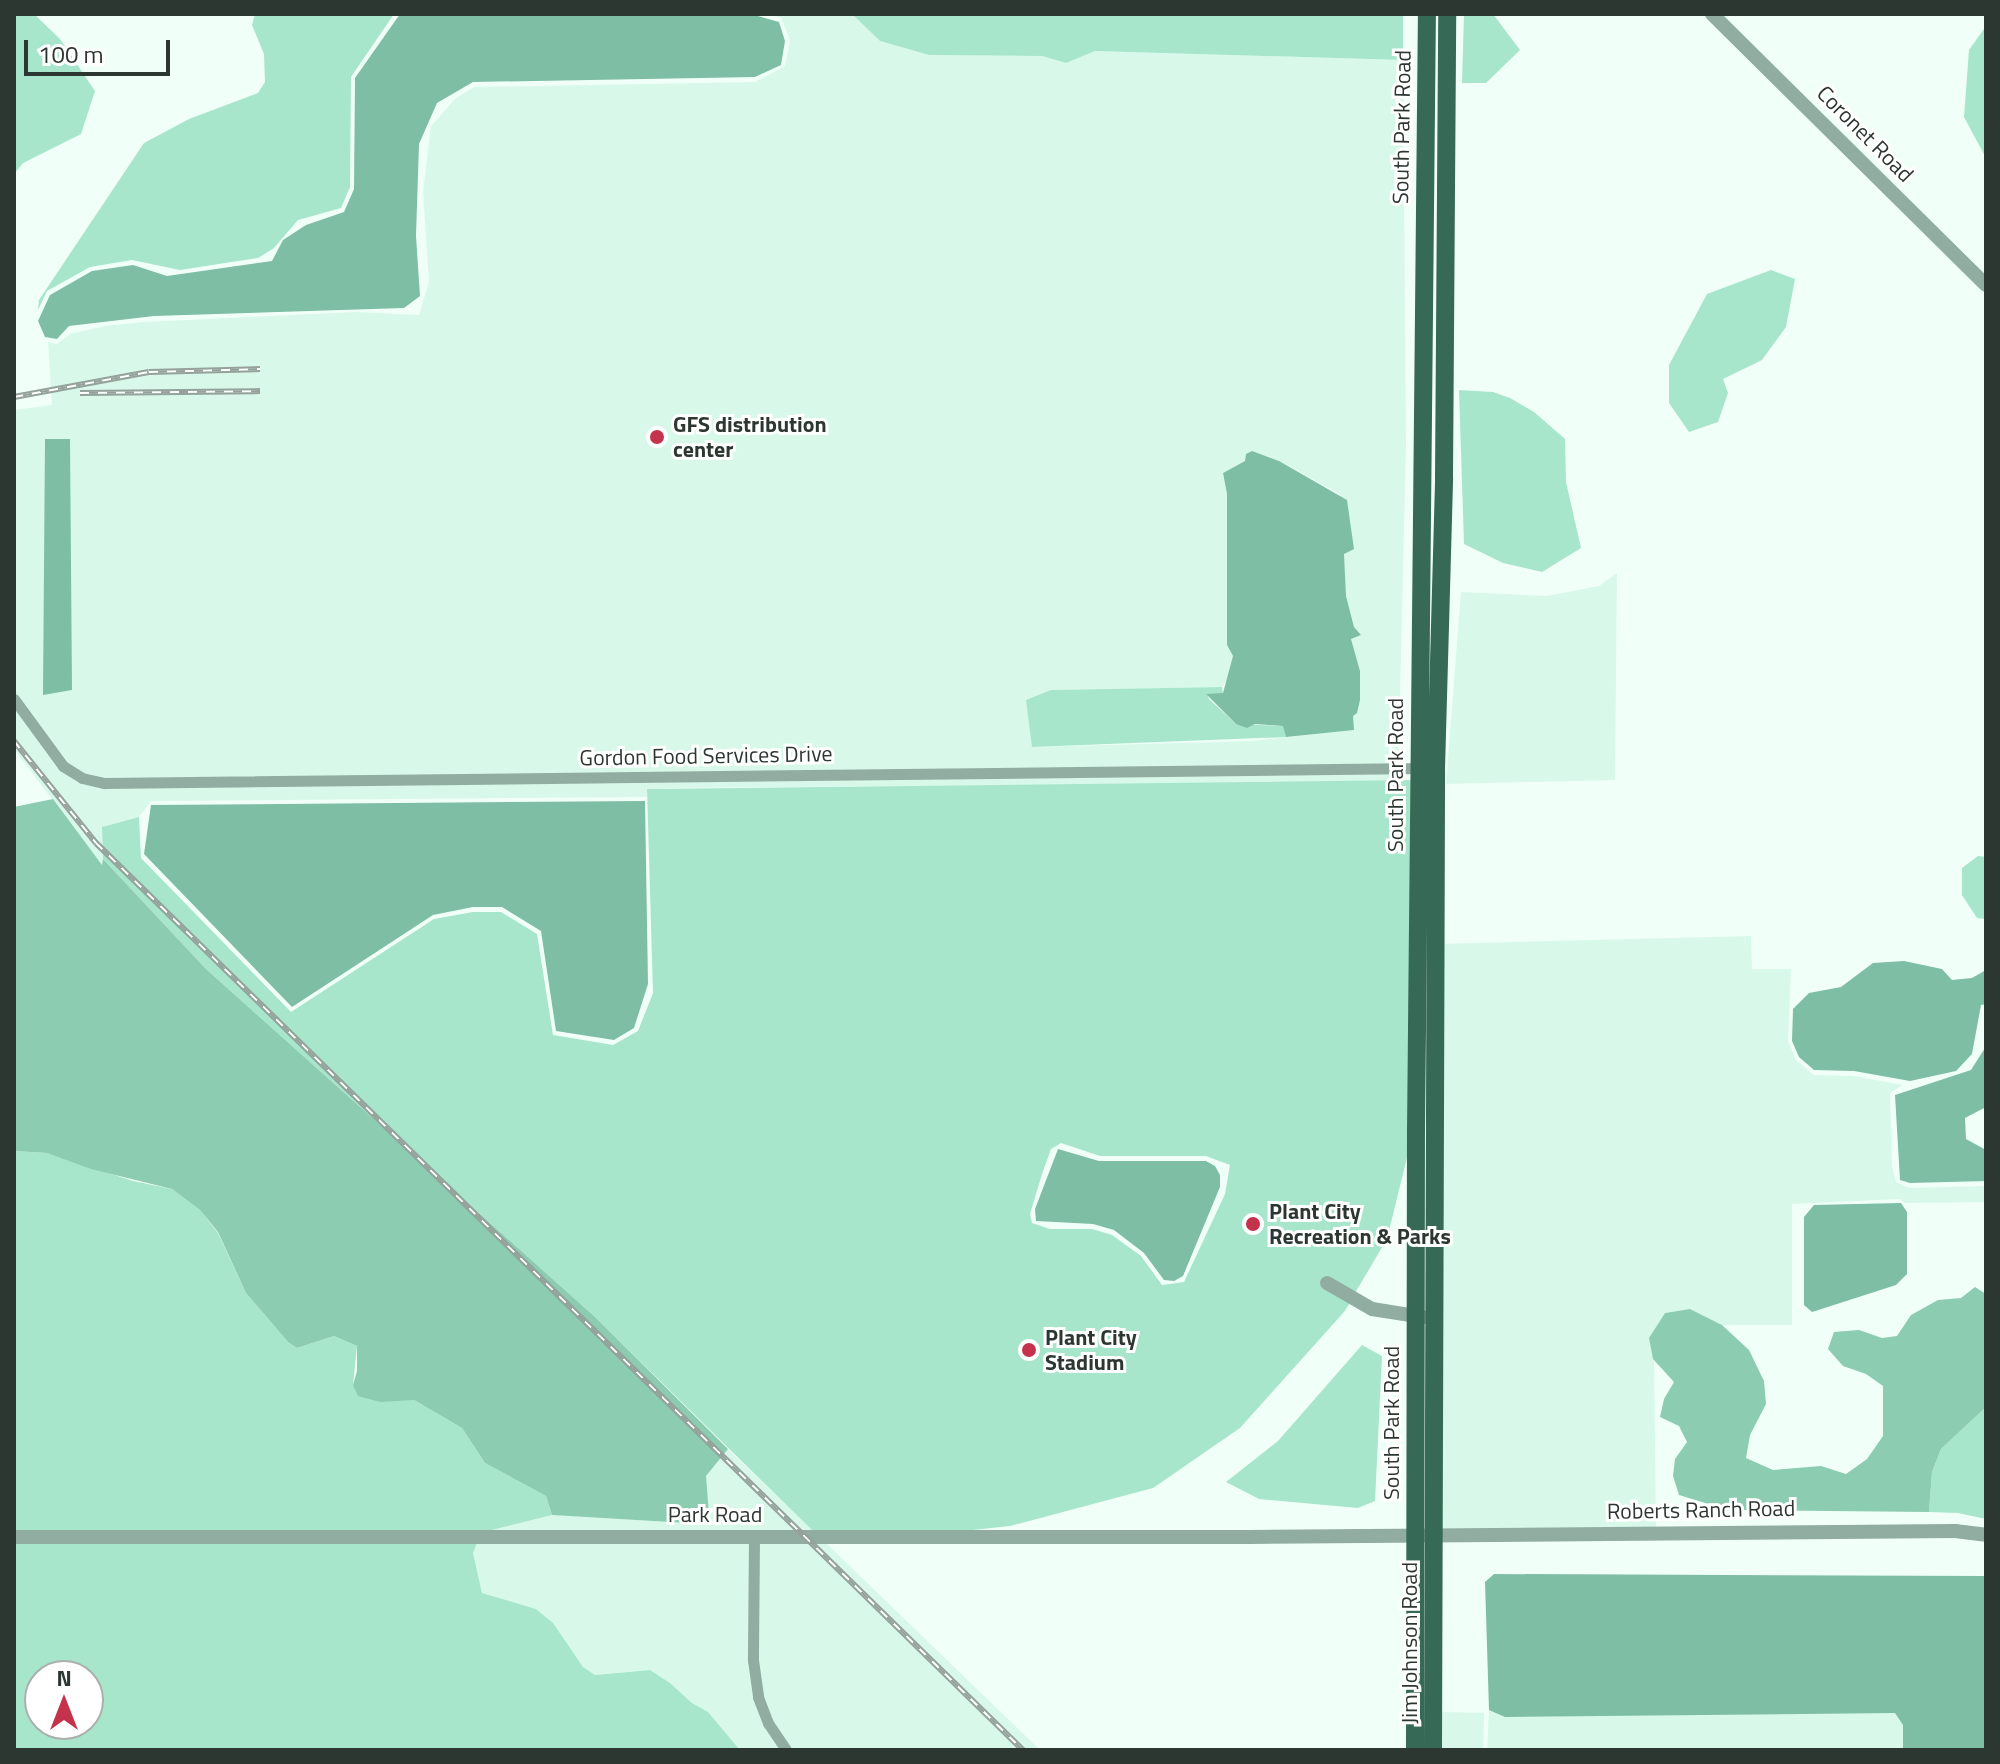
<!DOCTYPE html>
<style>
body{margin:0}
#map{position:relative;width:2000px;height:1764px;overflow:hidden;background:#f0fff8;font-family:"Titillium Web",sans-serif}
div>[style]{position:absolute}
.built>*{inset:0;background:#d8f9ea;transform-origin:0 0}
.green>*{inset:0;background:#a7e6cb}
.forest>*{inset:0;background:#8cccb1}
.water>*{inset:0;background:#7ebea4}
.minor>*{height:11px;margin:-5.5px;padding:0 5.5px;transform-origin:5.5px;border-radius:5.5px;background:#91aca0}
.tertiary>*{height:14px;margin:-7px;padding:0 7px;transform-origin:7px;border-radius:7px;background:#91aca0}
.primary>*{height:18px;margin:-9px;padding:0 9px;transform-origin:9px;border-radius:9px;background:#376a56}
.rail>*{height:6px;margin-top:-3px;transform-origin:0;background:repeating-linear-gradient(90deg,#fff 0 9px,#95a19b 0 18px);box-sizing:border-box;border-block:2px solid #95a19b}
.dots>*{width:22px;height:22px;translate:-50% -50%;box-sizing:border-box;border:4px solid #fff;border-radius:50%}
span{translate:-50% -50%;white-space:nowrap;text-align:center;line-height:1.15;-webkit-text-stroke:6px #fff;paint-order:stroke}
.street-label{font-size:22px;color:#2d3732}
.poi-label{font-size:22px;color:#2d3732;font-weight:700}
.left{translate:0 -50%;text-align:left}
.frame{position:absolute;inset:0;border:16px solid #2d3732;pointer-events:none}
.north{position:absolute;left:24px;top:1660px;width:80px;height:80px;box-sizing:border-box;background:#fff;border:2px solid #abafad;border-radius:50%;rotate:0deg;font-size:22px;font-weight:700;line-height:32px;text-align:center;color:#2d3732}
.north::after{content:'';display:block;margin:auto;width:28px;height:36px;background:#c4334b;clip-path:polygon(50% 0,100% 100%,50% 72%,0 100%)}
.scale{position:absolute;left:24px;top:40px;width:146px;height:36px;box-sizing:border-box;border:4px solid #2d3732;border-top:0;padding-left:10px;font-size:24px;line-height:28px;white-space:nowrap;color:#2d3732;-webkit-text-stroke:6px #fff;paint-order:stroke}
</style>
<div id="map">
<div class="built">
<i style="clip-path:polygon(evenodd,768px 14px,852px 14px,880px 41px,929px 55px,1042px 56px,1066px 63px,1095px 51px,1403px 60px,1406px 444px,1398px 782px,671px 788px,648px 789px,647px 797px,151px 801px,139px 817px,102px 827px,103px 866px,14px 749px,14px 410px,52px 405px,48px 342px,57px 344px,70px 334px,105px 326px,143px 322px,355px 312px,419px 315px,429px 282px,423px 192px,431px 126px,456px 98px,474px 87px,755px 82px,785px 66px,790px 40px,781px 18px,768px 14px,1245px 461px,1279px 461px,1340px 494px,1346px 596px,1354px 627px,1360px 635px,1351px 639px,1360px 671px,1360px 700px,1353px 716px,1353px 730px,1251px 741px,1032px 747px,1051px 690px,1222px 687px,1229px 678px,1233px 656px,1227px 645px,1227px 494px,1223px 473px,1245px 461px)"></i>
<i style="clip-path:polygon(1617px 573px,1615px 780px,1446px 784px,1461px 592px,1547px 596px,1599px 586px)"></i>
<i style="clip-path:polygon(1751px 936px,1752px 969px,1791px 969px,1788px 1041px,1796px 1060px,1814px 1075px,1853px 1076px,1903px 1085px,1890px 1093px,1892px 1166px,1896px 1182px,1909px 1188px,1986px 1186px,1986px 1202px,1905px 1203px,1900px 1199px,1792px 1204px,1792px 1325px,1722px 1325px,1690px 1309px,1665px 1313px,1649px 1338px,1654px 1360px,1656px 1527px,1439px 1530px,1441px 944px)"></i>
<i style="clip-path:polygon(728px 1449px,814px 1532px,488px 1531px,552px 1515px,704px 1524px,706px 1476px)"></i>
<i style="clip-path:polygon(477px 1543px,826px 1543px,1040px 1750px,740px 1750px,708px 1712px,692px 1703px,670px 1683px,649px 1670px,595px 1675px,583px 1667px,568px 1646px,482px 1593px,473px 1553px)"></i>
<i style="clip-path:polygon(1489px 1710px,1896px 1713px,1903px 1725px,1903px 1750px,1487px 1750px)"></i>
<i style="left:1438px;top:1712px;width:46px;height:38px;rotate:1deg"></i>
</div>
<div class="green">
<i style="clip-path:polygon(14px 14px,34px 14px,60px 39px,95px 91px,81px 134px,23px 163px,14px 174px)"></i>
<i style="clip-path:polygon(255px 14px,394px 14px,351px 77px,350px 187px,341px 208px,298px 220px,274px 248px,258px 258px,180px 270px,132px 260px,90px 267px,47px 291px,38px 310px,39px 300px,144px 143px,189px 119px,258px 93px,265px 82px,264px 54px,252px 25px)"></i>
<i style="clip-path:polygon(852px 14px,1403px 14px,1403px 60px,1095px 51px,1066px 63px,1042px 56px,929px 55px,880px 41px)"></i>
<i style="clip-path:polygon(1464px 14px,1493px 14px,1520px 50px,1486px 83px,1462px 83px)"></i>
<i style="clip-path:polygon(1986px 26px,1986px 158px,1964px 117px,1969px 50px)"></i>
<i style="clip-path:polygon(1771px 270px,1795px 279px,1786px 327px,1762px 360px,1723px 379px,1728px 393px,1718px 422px,1689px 432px,1669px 403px,1669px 365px,1707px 294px)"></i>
<i style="clip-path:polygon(1459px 390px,1493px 392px,1510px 398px,1534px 412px,1565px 439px,1566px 482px,1581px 548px,1542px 572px,1503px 563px,1464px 544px)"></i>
<i style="clip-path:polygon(1222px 687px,1223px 694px,1207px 694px,1209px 699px,1236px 724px,1284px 726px,1286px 737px,1032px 747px,1026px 700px,1051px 690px)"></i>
<i style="clip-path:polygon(evenodd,1415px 780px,1411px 1141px,1387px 1239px,1355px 1293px,1326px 1276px,1321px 1285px,1350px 1303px,1344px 1312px,1240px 1428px,1153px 1488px,1010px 1526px,963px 1531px,814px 1532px,594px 1316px,206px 969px,103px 859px,102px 827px,139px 817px,141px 858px,291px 1012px,434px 919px,473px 912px,501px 912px,537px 934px,553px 1035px,613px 1045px,638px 1031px,653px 993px,647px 789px,1415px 780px,1061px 1143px,1100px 1156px,1206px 1156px,1230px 1165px,1225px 1194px,1184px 1282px,1162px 1285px,1141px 1256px,1112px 1235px,1092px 1229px,1050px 1229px,1032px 1223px,1030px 1214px,1042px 1174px,1051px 1149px,1061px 1143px)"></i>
<i style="clip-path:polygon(1978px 856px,1986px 857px,1986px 919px,1977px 918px,1962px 895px,1962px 868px)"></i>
<i style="clip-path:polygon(14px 1151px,47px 1153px,133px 1181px,172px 1189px,200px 1210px,218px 1233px,246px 1293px,288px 1342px,297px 1348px,334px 1336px,357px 1346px,353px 1385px,401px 1400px,414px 1400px,462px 1428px,485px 1463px,546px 1496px,552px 1515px,488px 1531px,14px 1531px)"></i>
<i style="clip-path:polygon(1362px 1345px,1382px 1356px,1375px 1501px,1358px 1508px,1259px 1499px,1226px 1482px,1278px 1441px)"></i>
<i style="clip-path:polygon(1986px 1407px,1986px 1519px,1958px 1513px,1929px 1512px,1932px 1472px,1941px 1449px)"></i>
<i style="clip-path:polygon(evenodd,14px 1543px,477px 1543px,473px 1553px,482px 1593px,536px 1609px,553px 1623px,583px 1667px,595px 1675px,650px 1670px,670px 1683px,692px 1703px,708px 1712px,740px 1750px,14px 1750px,14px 1543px,40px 1676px,88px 1676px,88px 1724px,40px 1724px,40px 1676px)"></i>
</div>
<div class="forest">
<i style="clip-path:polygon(53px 799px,102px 865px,103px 859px,206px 969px,594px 1316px,728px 1449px,706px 1476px,709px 1514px,704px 1524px,552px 1515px,546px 1496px,485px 1463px,462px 1428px,414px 1400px,380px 1402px,358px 1396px,353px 1385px,357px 1371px,357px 1346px,334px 1336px,297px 1348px,288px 1342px,246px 1293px,218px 1232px,200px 1210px,172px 1189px,91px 1169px,47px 1153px,14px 1151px,14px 807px)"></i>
<i style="clip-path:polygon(1975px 1287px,1986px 1294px,1986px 1407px,1941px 1449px,1932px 1472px,1929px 1512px,1728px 1510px,1679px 1495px,1673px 1476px,1675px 1459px,1687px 1442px,1679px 1426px,1660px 1417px,1664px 1399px,1674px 1382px,1653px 1359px,1649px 1338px,1665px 1313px,1690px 1309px,1722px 1325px,1749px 1350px,1764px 1381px,1766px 1404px,1750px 1435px,1746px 1458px,1773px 1470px,1821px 1466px,1846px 1474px,1867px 1459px,1883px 1436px,1883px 1386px,1866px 1374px,1843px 1366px,1828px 1349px,1834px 1332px,1859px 1330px,1882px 1338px,1897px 1336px,1911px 1315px,1938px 1300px,1961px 1298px)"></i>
</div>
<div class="water">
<i style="clip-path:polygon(400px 14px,751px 14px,779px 22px,785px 41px,781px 65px,755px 77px,473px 82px,437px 103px,419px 144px,416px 236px,420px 296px,404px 308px,154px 316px,69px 326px,57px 339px,45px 337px,38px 321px,50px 295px,92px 271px,133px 265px,167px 276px,272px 261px,283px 240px,306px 225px,344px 212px,354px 189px,355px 78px)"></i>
<i style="clip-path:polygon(45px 439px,70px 439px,72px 690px,43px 695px)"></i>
<i style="clip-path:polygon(1252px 451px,1279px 461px,1347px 500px,1354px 549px,1344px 554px,1346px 596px,1354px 627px,1361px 635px,1351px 639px,1360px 671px,1360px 700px,1357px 713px,1353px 716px,1354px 730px,1286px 737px,1283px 726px,1255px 724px,1247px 728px,1236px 724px,1206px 694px,1223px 693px,1233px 656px,1227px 645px,1227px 494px,1223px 473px,1245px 461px,1246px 454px)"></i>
<i style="clip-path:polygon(645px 801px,648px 984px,634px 1028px,614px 1040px,556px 1031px,541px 931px,502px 907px,473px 907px,433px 915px,292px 1007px,144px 854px,151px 805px)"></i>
<i style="clip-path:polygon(1904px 961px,1942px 969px,1952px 980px,1972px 978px,1986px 970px,1986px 1004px,1981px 1005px,1972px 1054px,1956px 1071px,1910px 1081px,1854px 1071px,1814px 1070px,1799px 1057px,1792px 1041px,1793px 1009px,1809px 993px,1841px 987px,1873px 963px)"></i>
<i style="clip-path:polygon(1986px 1016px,1986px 1107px,1965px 1118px,1966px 1139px,1986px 1150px,1986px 1181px,1910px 1183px,1900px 1180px,1895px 1095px,1971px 1070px,1985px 1048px)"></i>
<i style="clip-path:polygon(1058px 1149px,1099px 1161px,1206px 1161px,1215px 1166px,1220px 1175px,1220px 1187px,1183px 1276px,1174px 1281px,1164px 1280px,1144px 1253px,1114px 1230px,1093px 1224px,1036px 1221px,1035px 1209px)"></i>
<i style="clip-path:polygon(1901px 1203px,1907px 1212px,1907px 1274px,1896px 1285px,1812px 1312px,1804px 1305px,1804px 1217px,1814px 1205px)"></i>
<i style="clip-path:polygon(1494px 1574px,1986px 1576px,1986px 1750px,1903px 1750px,1903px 1725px,1895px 1713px,1505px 1717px,1489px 1710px,1485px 1582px)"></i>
</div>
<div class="minor">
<i style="left:14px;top:699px;width:83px;rotate:53.8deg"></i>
<i style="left:63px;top:766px;width:22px;rotate:32deg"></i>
<i style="left:82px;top:778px;width:23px;rotate:13deg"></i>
<i style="left:104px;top:783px;width:1320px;rotate:-0.65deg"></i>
<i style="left:754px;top:1537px;width:123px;rotate:90.5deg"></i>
<i style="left:753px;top:1660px;width:37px;rotate:82deg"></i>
<i style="left:758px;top:1697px;width:28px;rotate:69deg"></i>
<i style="left:768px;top:1723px;width:32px;rotate:56deg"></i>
</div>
<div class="tertiary">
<i style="left:1712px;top:14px;width:385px;rotate:44.7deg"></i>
<i style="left:1327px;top:1283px;width:52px;rotate:30deg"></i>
<i style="left:1372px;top:1309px;width:52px;rotate:8.9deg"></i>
<i style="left:14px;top:1537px;width:1235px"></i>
<i style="left:1249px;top:1537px;width:706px;rotate:-0.49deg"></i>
<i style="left:1955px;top:1531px;width:31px;rotate:7deg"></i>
</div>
<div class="primary">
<i style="left:1415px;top:1750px;width:619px;rotate:-89.91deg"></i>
<i style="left:1416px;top:1131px;width:1117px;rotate:-89.44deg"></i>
<i style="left:1433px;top:1750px;width:981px;rotate:-89.82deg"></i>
<i style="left:1436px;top:769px;width:291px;rotate:-88.4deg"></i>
<i style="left:1444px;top:478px;width:464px;rotate:-89.6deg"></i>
</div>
<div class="rail">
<i style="left:80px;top:393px;width:180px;rotate:-0.6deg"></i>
<i style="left:14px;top:397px;width:137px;rotate:-10.5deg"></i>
<i style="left:149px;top:372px;width:111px;rotate:-1.5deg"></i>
<i style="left:14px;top:741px;width:131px;rotate:51.2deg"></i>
<i style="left:96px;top:843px;width:1297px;rotate:44.38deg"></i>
</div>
<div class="dots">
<i style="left:657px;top:437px;background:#c4334b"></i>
<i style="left:1253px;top:1224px;background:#c4334b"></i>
<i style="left:1029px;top:1350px;background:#c4334b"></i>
</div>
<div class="street-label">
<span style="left:1402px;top:127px;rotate:-89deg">South Park Road</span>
<span style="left:1865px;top:134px;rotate:45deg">Coronet Road</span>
<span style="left:706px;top:756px;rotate:-1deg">Gordon Food Services Drive</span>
<span style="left:1396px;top:775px;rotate:-90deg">South Park Road</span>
<span style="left:1392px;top:1423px;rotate:-90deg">South Park Road</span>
<span style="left:1701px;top:1510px;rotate:-1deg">Roberts Ranch Road</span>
<span style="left:715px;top:1515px">Park Road</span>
<span style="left:1410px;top:1643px;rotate:-90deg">Jim Johnson Road</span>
</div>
<div class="poi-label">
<span class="left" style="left:673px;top:437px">GFS distribution<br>center</span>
<span class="left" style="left:1269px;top:1224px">Plant City<br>Recreation &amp; Parks</span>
<span class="left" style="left:1045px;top:1350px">Plant City<br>Stadium</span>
</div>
<div class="frame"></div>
<div class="north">N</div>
<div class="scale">100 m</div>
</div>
